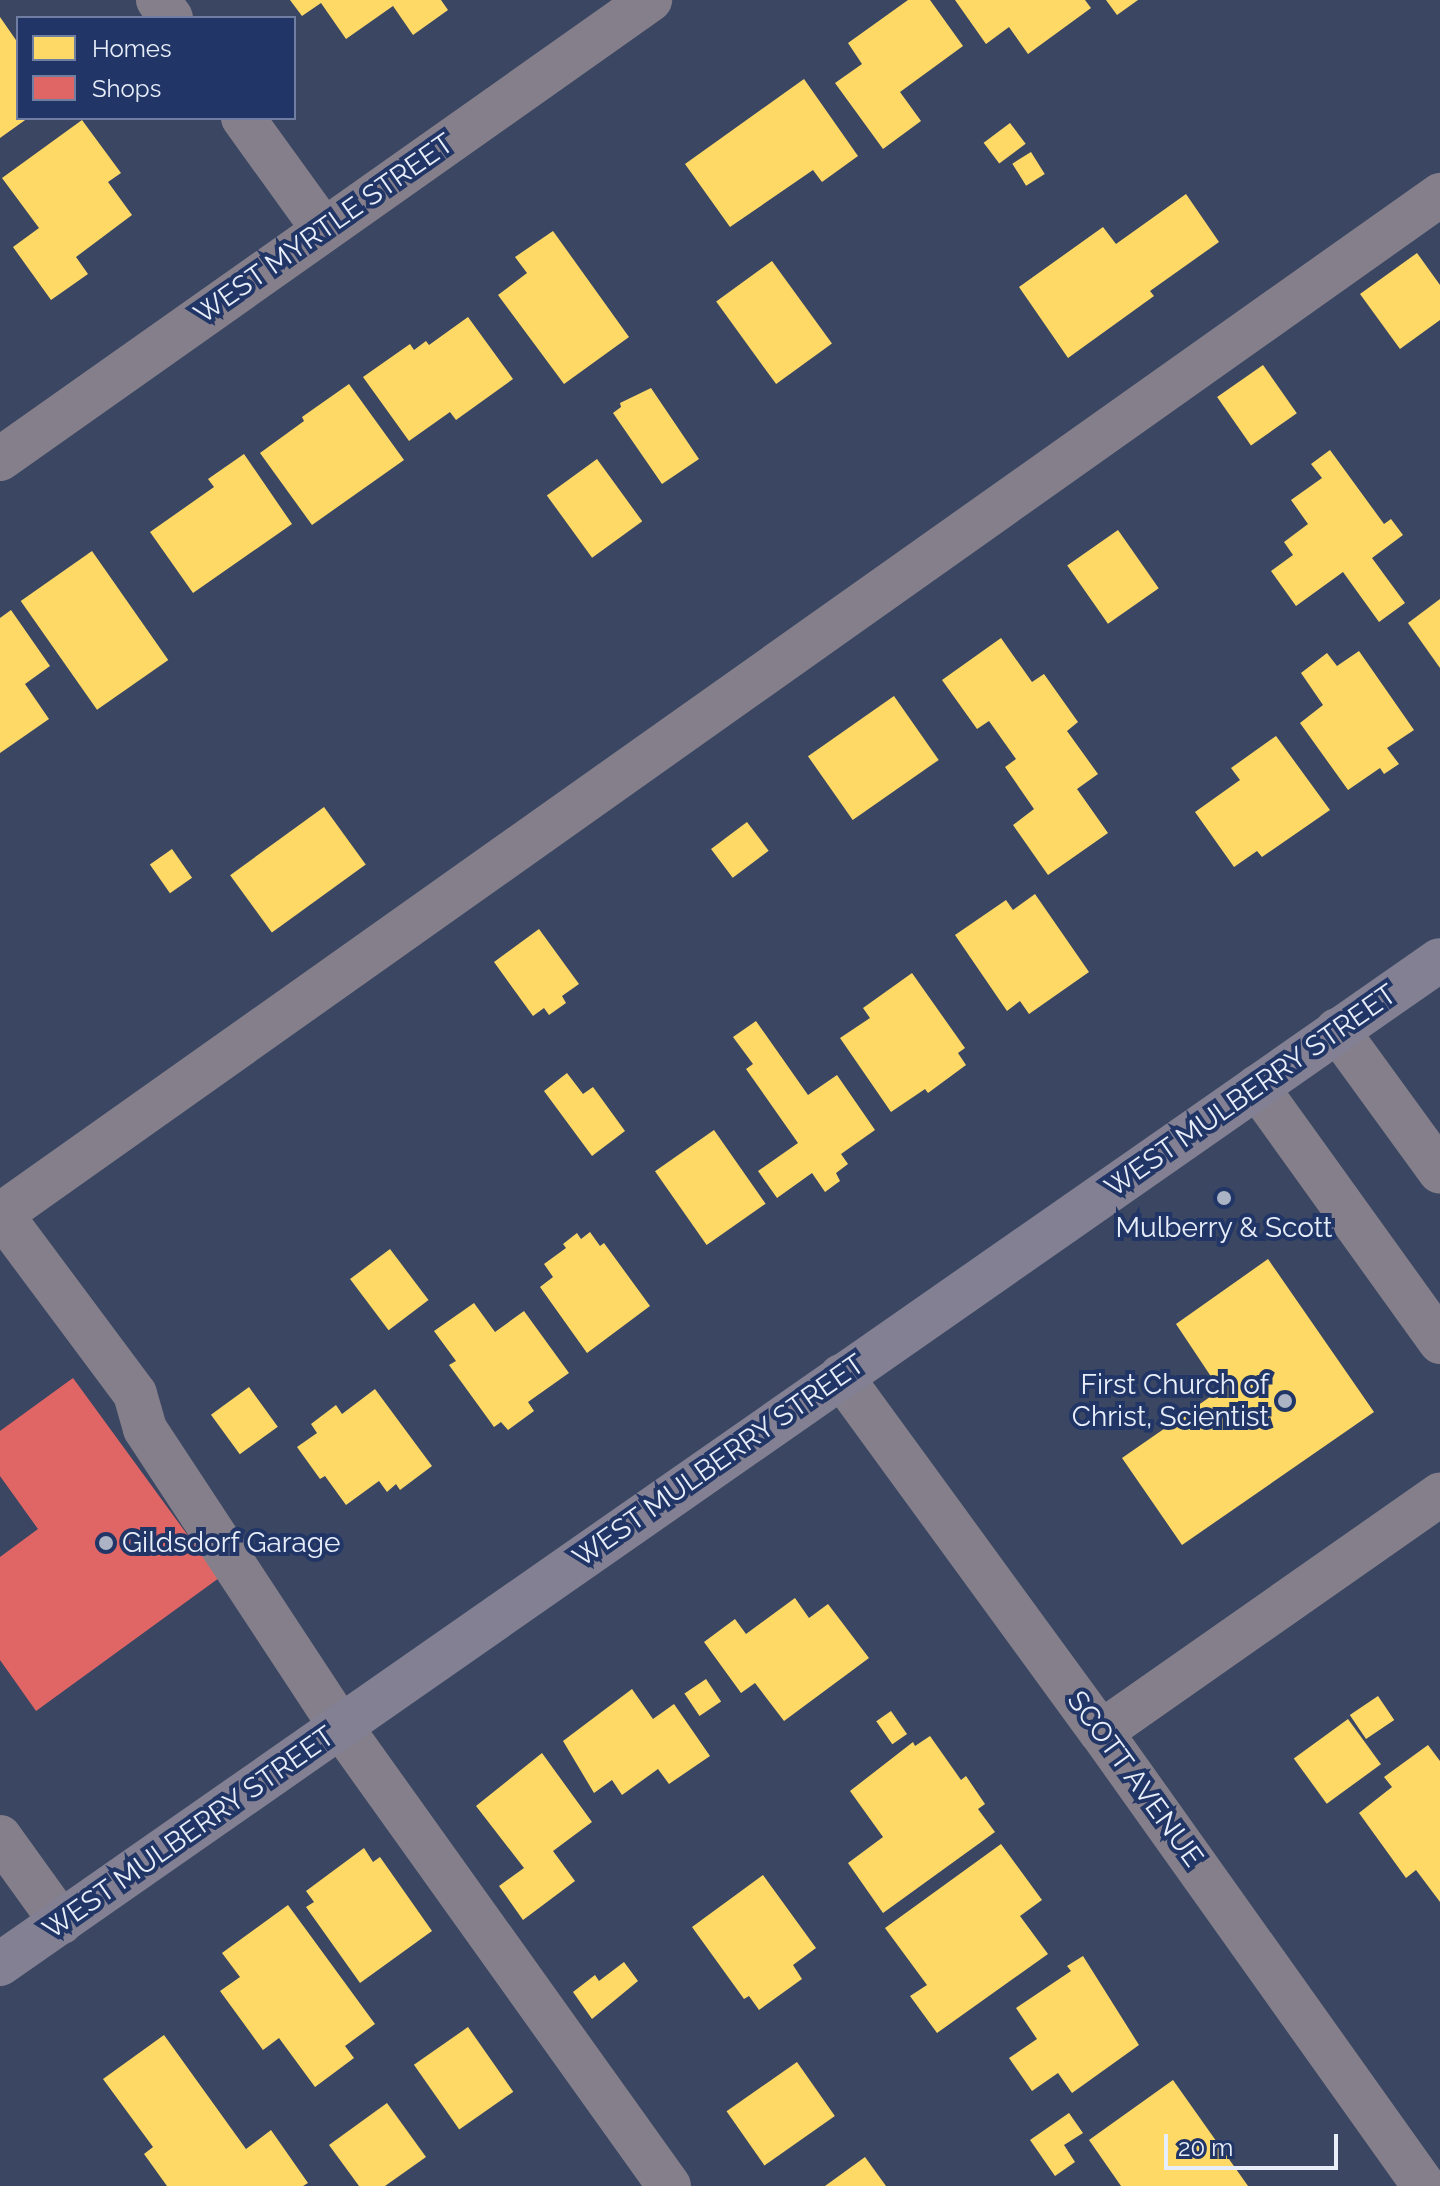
<!DOCTYPE html>
<style>
body{margin:0}
#map{position:relative;width:1440px;height:2186px;overflow:hidden;background:#3b4762;font-family:Raleway,sans-serif}
div>[style]{position:absolute}
.homes>*{inset:0;background:#ffd966;transform-origin:0 0}
.shops>*{inset:0;background:#e06666}
.minor>*{height:44px;margin:-22px;padding:0 22px;transform-origin:22px;border-radius:22px;background:#847f8a}
.major>*{height:44px;margin:-22px;padding:0 22px;transform-origin:22px;border-radius:22px;background:#828092}
.dots>*{width:22px;height:22px;translate:-50% -50%;box-sizing:border-box;border:4px solid #213666;border-radius:50%}
span{translate:-50% -50%;white-space:nowrap;text-align:center;line-height:1.15;-webkit-text-stroke:8px #213666;paint-order:stroke}
.street-label{font-size:28px;color:#e7edf9}
.poi-label{font-size:28px;color:#e7edf9}
.right{translate:-100% -50%;text-align:right}
.left{translate:0 -50%;text-align:left}
.legend{position:absolute;left:16px;top:16px;width:280px;height:104px;box-sizing:border-box;background:#213666;border:2px solid #707fa1;margin:0;padding:10px 14px;list-style:none;font-size:24px;color:#e7edf9}
.legend li{display:flex;align-items:center;gap:16px;height:40px}
.legend b{width:40px;border:2px solid #707fa1}
.scale{position:absolute;left:1164px;top:2134px;width:174px;height:36px;box-sizing:border-box;border:4px solid #e7edf9;border-top:0;padding-left:10px;font-size:24px;line-height:28px;white-space:nowrap;color:#e7edf9;-webkit-text-stroke:6px #213666;paint-order:stroke}
</style>
<div id="map">
<div class="homes">
<i style="clip-path:polygon(290px 0,441px 0,448px 10px,413px 35px,393px 6px,346px 39px,321px 3px,302px 16px)"></i>
<i style="clip-path:polygon(908px 0,930px 0,963px 46px,900px 92px,921px 121px,883px 149px,835px 83px,862px 64px,848px 43px)"></i>
<i style="clip-path:polygon(955px 0,1085px 0,1091px 8px,1028px 54px,1009px 27px,986px 44px)"></i>
<i style="clip-path:polygon(1106px 0,1138px 0,1117px 15px)"></i>
<i style="clip-path:polygon(0 17px,18px 43px,18px 118px,28px 118px,0 138px)"></i>
<i style="clip-path:polygon(804px 79px,858px 156px,822px 182px,813px 170px,730px 227px,685px 164px)"></i>
<i style="clip-path:polygon(82px 120px,121px 173px,108px 182px,132px 215px,76px 257px,88px 274px,51px 300px,13px 247px,39px 228px,2px 178px)"></i>
<i style="left:1010px;top:123px;width:26px;height:33px;rotate:53deg"></i>
<i style="left:1031px;top:152px;width:26px;height:22px;rotate:58deg"></i>
<i style="clip-path:polygon(1186px 194px,1219px 242px,1150px 291px,1154px 296px,1068px 358px,1019px 287px,1103px 227px,1116px 244px)"></i>
<i style="clip-path:polygon(553px 231px,629px 337px,564px 384px,498px 295px,527px 273px,515px 257px)"></i>
<i style="clip-path:polygon(1417px 253px,1440px 285px,1440px 320px,1400px 349px,1360px 294px)"></i>
<i style="left:772px;top:261px;width:102px;height:69px;rotate:54deg"></i>
<i style="clip-path:polygon(468px 317px,513px 379px,456px 420px,450px 412px,409px 441px,363px 377px,410px 344px,414px 350px,426px 341px,429px 345px)"></i>
<i style="left:1263px;top:365px;width:59px;height:56px;rotate:55deg"></i>
<i style="clip-path:polygon(349px 384px,404px 460px,312px 525px,260px 453px,304px 421px,302px 417px)"></i>
<i style="clip-path:polygon(651px 388px,699px 459px,662px 484px,613px 413px,621px 407px,620px 403px)"></i>
<i style="clip-path:polygon(1330px 450px,1384px 524px,1391px 519px,1403px 535px,1372px 558px,1405px 603px,1379px 622px,1343px 572px,1296px 606px,1271px 571px,1293px 555px,1284px 542px,1308px 524px,1291px 500px,1322px 478px,1311px 464px)"></i>
<i style="clip-path:polygon(244px 454px,292px 524px,193px 593px,150px 532px,214px 487px,208px 479px)"></i>
<i style="left:597px;top:459px;width:77px;height:62px;rotate:54deg"></i>
<i style="left:1118px;top:530px;width:71px;height:62px;rotate:55deg"></i>
<i style="left:92px;top:551px;width:133px;height:87px;rotate:55deg"></i>
<i style="clip-path:polygon(1440px 599px,1440px 668px,1408px 623px)"></i>
<i style="clip-path:polygon(11px 610px,50px 666px,25px 684px,49px 719px,0 753px,0 618px)"></i>
<i style="clip-path:polygon(1001px 638px,1032px 682px,1044px 674px,1078px 722px,1067px 731px,1098px 774px,1077px 789px,1108px 833px,1048px 875px,1013px 825px,1034px 809px,1005px 767px,1016px 759px,989px 721px,977px 729px,942px 680px)"></i>
<i style="clip-path:polygon(1359px 651px,1414px 730px,1387px 748px,1399px 764px,1384px 774px,1380px 768px,1348px 790px,1300px 723px,1323px 705px,1301px 673px,1327px 653px,1337px 666px)"></i>
<i style="left:894px;top:696px;width:78px;height:105px;rotate:55deg"></i>
<i style="clip-path:polygon(1276px 736px,1330px 810px,1262px 857px,1257px 851px,1234px 867px,1195px 812px,1240px 780px,1231px 768px)"></i>
<i style="left:324px;top:807px;width:71px;height:116px;rotate:54deg"></i>
<i style="left:747px;top:822px;width:36px;height:45px;rotate:53deg"></i>
<i style="left:172px;top:849px;width:35px;height:27px;rotate:55deg"></i>
<i style="clip-path:polygon(1035px 894px,1089px 972px,1029px 1014px,1020px 1001px,1007px 1011px,955px 935px,1006px 900px,1013px 910px)"></i>
<i style="clip-path:polygon(539px 929px,579px 984px,562px 996px,566px 1003px,549px 1015px,544px 1008px,533px 1016px,494px 962px)"></i>
<i style="clip-path:polygon(912px 973px,965px 1048px,958px 1053px,966px 1065px,928px 1093px,925px 1089px,891px 1112px,840px 1038px,870px 1018px,863px 1008px)"></i>
<i style="clip-path:polygon(756px 1021px,808px 1095px,837px 1075px,875px 1130px,841px 1154px,848px 1164px,836px 1173px,840px 1181px,825px 1192px,812px 1173px,777px 1198px,758px 1171px,798px 1143px,746px 1069px,753px 1064px,733px 1037px)"></i>
<i style="clip-path:polygon(567px 1073px,583px 1094px,593px 1087px,625px 1131px,592px 1156px,544px 1091px)"></i>
<i style="left:714px;top:1130px;width:90px;height:72px;rotate:55deg"></i>
<i style="clip-path:polygon(590px 1232px,600px 1246px,604px 1243px,650px 1306px,587px 1353px,540px 1287px,553px 1277px,544px 1264px,566px 1248px,563px 1244px,577px 1233px,581px 1239px)"></i>
<i style="left:390px;top:1249px;width:64px;height:50px;rotate:53deg"></i>
<i style="clip-path:polygon(1268px 1259px,1374px 1412px,1182px 1545px,1122px 1458px,1220px 1390px,1176px 1324px)"></i>
<i style="clip-path:polygon(474px 1303px,495px 1332px,524px 1311px,569px 1373px,528px 1402px,534px 1411px,508px 1430px,501px 1422px,494px 1427px,449px 1365px,456px 1361px,434px 1331px)"></i>
<i style="left:249px;top:1387px;width:49px;height:47px;rotate:54deg"></i>
<i style="clip-path:polygon(375px 1389px,432px 1466px,400px 1490px,396px 1484px,387px 1492px,379px 1481px,346px 1505px,325px 1476px,320px 1479px,297px 1447px,317px 1433px,311px 1424px,336px 1405px,342px 1414px)"></i>
<i style="clip-path:polygon(795px 1598px,809px 1618px,828px 1604px,869px 1658px,784px 1721px,755px 1683px,741px 1693px,704px 1642px,735px 1619px,746px 1634px)"></i>
<i style="left:706px;top:1679px;width:27px;height:26px;rotate:56deg"></i>
<i style="clip-path:polygon(632px 1689px,653px 1719px,674px 1704px,710px 1756px,669px 1784px,658px 1769px,622px 1795px,612px 1780px,594px 1793px,563px 1741px)"></i>
<i style="left:1378px;top:1696px;width:29px;height:34px;rotate:56deg"></i>
<i style="left:891px;top:1711px;width:28px;height:18px;rotate:55deg"></i>
<i style="left:1348px;top:1719px;width:56px;height:67px;rotate:54deg"></i>
<i style="clip-path:polygon(930px 1736px,961px 1780px,966px 1776px,985px 1804px,978px 1809px,995px 1832px,883px 1913px,848px 1863px,883px 1837px,850px 1791px,913px 1742px,915px 1746px)"></i>
<i style="clip-path:polygon(1428px 1745px,1440px 1761px,1440px 1902px,1416px 1870px,1406px 1878px,1359px 1813px,1392px 1787px,1384px 1777px)"></i>
<i style="clip-path:polygon(542px 1753px,592px 1822px,553px 1851px,575px 1881px,523px 1920px,499px 1886px,524px 1868px,476px 1806px)"></i>
<i style="clip-path:polygon(1001px 1844px,1042px 1900px,1020px 1916px,1048px 1954px,937px 2033px,910px 1996px,927px 1985px,885px 1928px)"></i>
<i style="clip-path:polygon(364px 1848px,373px 1862px,380px 1857px,432px 1931px,360px 1983px,306px 1907px,314px 1902px,306px 1891px)"></i>
<i style="clip-path:polygon(763px 1875px,816px 1948px,793px 1965px,802px 1979px,759px 2010px,749px 1996px,744px 1999px,692px 1927px)"></i>
<i style="clip-path:polygon(288px 1905px,375px 2024px,345px 2046px,354px 2058px,315px 2087px,279px 2038px,263px 2050px,220px 1991px,240px 1977px,222px 1953px)"></i>
<i style="clip-path:polygon(1083px 1956px,1139px 2045px,1072px 2093px,1058px 2073px,1032px 2091px,1009px 2058px,1037px 2039px,1016px 2008px,1071px 1971px,1067px 1966px)"></i>
<i style="clip-path:polygon(624px 1962px,638px 1981px,592px 2019px,573px 1992px,595px 1975px,599px 1981px)"></i>
<i style="left:468px;top:2027px;width:79px;height:66px;rotate:55deg"></i>
<i style="clip-path:polygon(164px 2035px,246px 2149px,271px 2130px,308px 2183px,303px 2186px,167px 2186px,144px 2154px,153px 2147px,103px 2079px)"></i>
<i style="left:797px;top:2062px;width:66px;height:86px;rotate:55deg"></i>
<i style="clip-path:polygon(1173px 2080px,1248px 2186px,1121px 2186px,1089px 2140px)"></i>
<i style="clip-path:polygon(387px 2103px,426px 2157px,385px 2186px,359px 2186px,329px 2145px)"></i>
<i style="clip-path:polygon(1069px 2113px,1083px 2133px,1064px 2145px,1075px 2162px,1055px 2176px,1030px 2140px)"></i>
<i style="clip-path:polygon(865px 2157px,886px 2186px,825px 2186px)"></i>
</div>
<div class="shops">
<i style="clip-path:polygon(73px 1378px,219px 1578px,36px 1711px,0 1660px,0 1557px,38px 1529px,0 1476px,0 1431px)"></i>
</div>
<div class="minor">
<i style="left:158px;top:0;width:22px;rotate:54deg"></i>
<i style="left:243px;top:118px;width:137px;rotate:54.2deg"></i>
<i style="left:0;top:459px;width:796px;rotate:-35.23deg"></i>
<i style="left:1337px;top:1030px;width:175px;rotate:54deg"></i>
<i style="left:1257px;top:1087px;width:314px;rotate:54.3deg"></i>
<i style="left:1px;top:1214px;width:224px;rotate:53.3deg"></i>
<i style="left:135px;top:1394px;width:36px;rotate:74deg"></i>
<i style="left:145px;top:1429px;width:357px;rotate:56.7deg"></i>
<i style="left:341px;top:1727px;width:564px;rotate:54.45deg"></i>
<i style="left:0;top:1215px;width:1765px;rotate:-35.31deg"></i>
<i style="left:841px;top:1376px;width:441px;rotate:53.9deg"></i>
<i style="left:1101px;top:1732px;width:557px;rotate:54.57deg"></i>
<i style="left:1101px;top:1732px;width:414px;rotate:-35deg"></i>
<i style="left:0;top:1837px;width:105px;rotate:54.3deg"></i>
</div>
<div class="major">
<i style="left:0;top:1964px;width:1755px;rotate:-34.89deg"></i>
</div>
<div class="dots">
<i style="left:1224px;top:1198px;background:#abb3c4"></i>
<i style="left:1285px;top:1401px;background:#abb3c4"></i>
<i style="left:106px;top:1543px;background:#abb3c4"></i>
</div>
<div class="street-label">
<span style="left:324px;top:229px;rotate:-35deg">WEST MYRTLE STREET</span>
<span style="left:1251px;top:1091px;rotate:-35deg">WEST MULBERRY STREET</span>
<span style="left:719px;top:1461px;rotate:-35deg">WEST MULBERRY STREET</span>
<span style="left:1135px;top:1779px;rotate:54deg">SCOTT AVENUE</span>
<span style="left:189px;top:1833px;rotate:-35deg">WEST MULBERRY STREET</span>
</div>
<div class="poi-label">
<span style="left:1224px;top:1228px">Mulberry &amp; Scott</span>
<span class="right" style="left:1269px;top:1401px">First Church of<br>Christ, Scientist</span>
<span class="left" style="left:122px;top:1543px">Gildsdorf Garage</span>
</div>
<ul class="legend">
<li><b style="height:22px;background:#ffd966"></b>Homes</li>
<li><b style="height:22px;background:#e06666"></b>Shops</li>
</ul>
<div class="scale">20 m</div>
</div>
